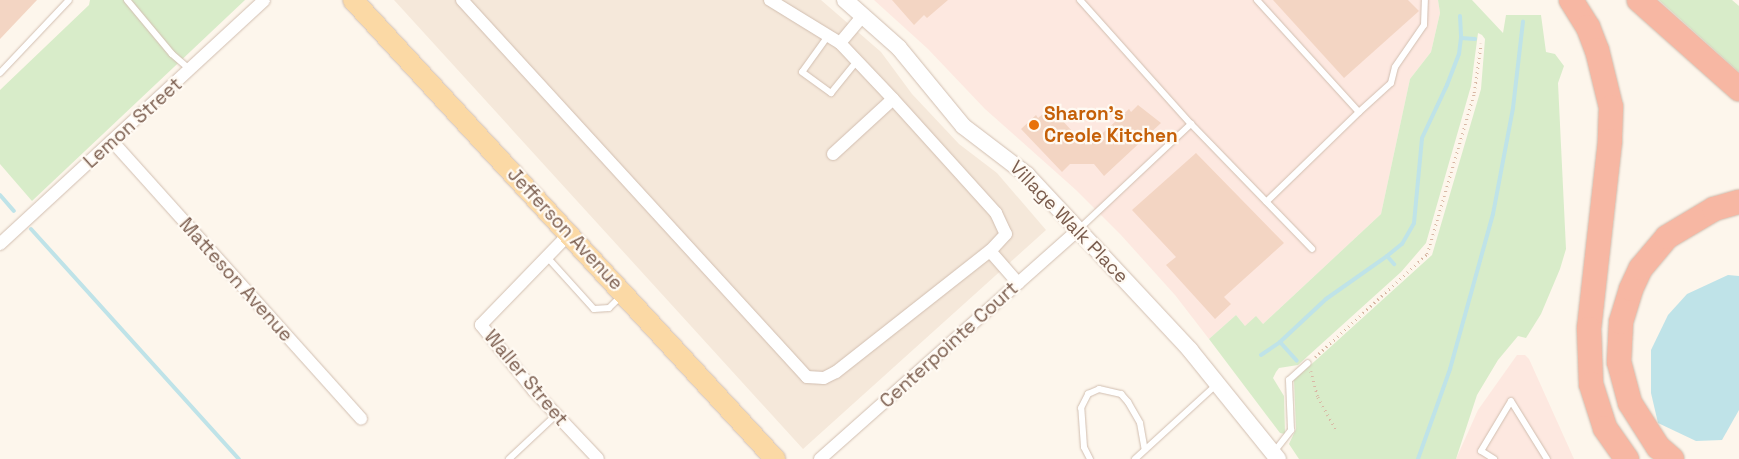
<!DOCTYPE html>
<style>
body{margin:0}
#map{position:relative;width:1739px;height:459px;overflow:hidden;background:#fdf6ec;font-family:"Space Grotesk",sans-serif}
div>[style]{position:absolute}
.residential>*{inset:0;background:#f5e8da}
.commercial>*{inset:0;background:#fde8e0}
.green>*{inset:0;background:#d8ecc9}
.water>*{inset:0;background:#bfe3e8}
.stream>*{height:4px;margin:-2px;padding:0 2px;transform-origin:2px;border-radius:2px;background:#bfe3e8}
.building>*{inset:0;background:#f3d5c3}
.path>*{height:2.5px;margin-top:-1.25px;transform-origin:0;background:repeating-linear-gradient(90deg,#d9b8a5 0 1px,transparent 0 5px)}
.roads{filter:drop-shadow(0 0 1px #d1beb0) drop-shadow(0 0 1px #d1beb0)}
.service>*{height:6px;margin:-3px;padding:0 3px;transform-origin:3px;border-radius:3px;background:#fff}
.minor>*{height:12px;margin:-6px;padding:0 6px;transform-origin:6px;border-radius:6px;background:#fff}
.tertiary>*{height:16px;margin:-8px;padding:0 8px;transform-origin:8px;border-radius:8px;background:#fff}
.primary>*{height:20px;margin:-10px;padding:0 10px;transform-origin:10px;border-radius:10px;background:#fbd9a5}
.motorway>*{height:24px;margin:-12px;padding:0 12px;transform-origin:12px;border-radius:12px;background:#f7b7a3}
.dots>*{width:14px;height:14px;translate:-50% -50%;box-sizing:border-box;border:2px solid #fffaf3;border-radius:50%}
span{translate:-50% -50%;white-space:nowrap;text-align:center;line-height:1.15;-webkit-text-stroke:4.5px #fffaf3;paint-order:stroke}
.food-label{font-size:19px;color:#c56008;font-weight:700}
.left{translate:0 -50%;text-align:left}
.street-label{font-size:19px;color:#7a5c4d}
</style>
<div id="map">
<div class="residential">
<i style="clip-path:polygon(394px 0,821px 0,881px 52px,912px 94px,959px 144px,997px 173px,1046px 230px,803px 449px)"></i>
</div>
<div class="commercial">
<i style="clip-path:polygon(874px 0,1438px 0,1440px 13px,1431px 52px,1410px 79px,1381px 214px,1263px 324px,1245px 326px,1236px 315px,1209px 339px,1175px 295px,1121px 235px,1076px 190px,985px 109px,928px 49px)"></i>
<i style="clip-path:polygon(1517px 355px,1525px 355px,1529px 359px,1574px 459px,1456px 459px,1478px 410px)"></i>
</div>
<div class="green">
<i style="clip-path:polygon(90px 0,245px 0,32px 201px,0 164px,0 90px,89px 5px)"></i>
<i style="clip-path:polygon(1438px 0,1472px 0,1503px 33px,1506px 15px,1541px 15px,1546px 52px,1555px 54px,1564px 66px,1558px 83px,1566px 249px,1560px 269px,1541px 314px,1526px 338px,1518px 336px,1498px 360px,1477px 395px,1456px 459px,1299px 459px,1289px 444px,1296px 429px,1294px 380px,1432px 255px,1481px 89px,1485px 39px,1482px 35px,1478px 33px,1471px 86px,1426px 243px,1401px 272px,1298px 365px,1279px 368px,1276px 372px,1273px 378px,1284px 396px,1285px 434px,1280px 433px,1209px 339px,1236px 315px,1245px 326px,1256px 316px,1263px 324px,1381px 214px,1410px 79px,1431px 52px,1440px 13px)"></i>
<i style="clip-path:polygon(1659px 0,1732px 0,1739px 6px,1739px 72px)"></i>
</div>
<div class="water">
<i style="clip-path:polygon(1728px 275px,1739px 276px,1739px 410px,1722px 440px,1696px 441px,1658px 423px,1651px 393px,1651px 350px,1668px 315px,1687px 294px)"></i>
</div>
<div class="stream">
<i style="left:1460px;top:16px;width:22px;rotate:87deg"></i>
<i style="left:1461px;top:38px;width:14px;rotate:4deg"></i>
<i style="left:0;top:195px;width:21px;rotate:49deg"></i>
<i style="left:31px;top:229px;width:310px;rotate:47.9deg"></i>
<i style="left:1387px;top:256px;width:19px;rotate:-39deg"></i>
<i style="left:1402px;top:244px;width:24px;rotate:-60deg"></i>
<i style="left:1414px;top:223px;width:85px;rotate:-84.6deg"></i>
<i style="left:1422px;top:138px;width:59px;rotate:-64.7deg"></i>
<i style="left:1447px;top:85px;width:33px;rotate:-69deg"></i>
<i style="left:1459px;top:54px;width:16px;rotate:-83deg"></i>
<i style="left:1280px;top:342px;width:25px;rotate:48deg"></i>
<i style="left:1261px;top:355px;width:23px;rotate:-34deg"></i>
<i style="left:1280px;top:342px;width:63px;rotate:-43.1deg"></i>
<i style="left:1326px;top:299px;width:75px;rotate:-35.2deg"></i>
<i style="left:1387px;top:256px;width:11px;rotate:49deg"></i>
<i style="left:1418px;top:459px;width:96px;rotate:-70.4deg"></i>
<i style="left:1450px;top:369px;width:161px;rotate:-74.5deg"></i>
<i style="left:1493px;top:214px;width:108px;rotate:-79.3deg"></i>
<i style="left:1513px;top:108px;width:87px;rotate:-83.4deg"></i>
</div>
<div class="building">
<i style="clip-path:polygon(0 0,37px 0,0 39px)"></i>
<i style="clip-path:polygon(892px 0,948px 0,927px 18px,924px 15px,914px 25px)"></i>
<i style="clip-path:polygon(1273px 0,1408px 0,1419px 11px,1344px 78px)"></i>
<i style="clip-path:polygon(1138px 105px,1161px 123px,1104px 176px,1094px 164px,1070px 164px,1062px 172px,1021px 129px,1036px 115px,1038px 118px,1044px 113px,1058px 122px,1061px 119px,1072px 131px,1063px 140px,1093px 142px,1129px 109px,1131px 112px)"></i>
<i style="clip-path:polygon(1196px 153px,1284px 243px,1224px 297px,1231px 304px,1215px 319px,1166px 265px,1176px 257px,1132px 210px)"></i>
</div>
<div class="path">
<i style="left:1315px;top:357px;width:152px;rotate:-42.6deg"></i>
<i style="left:1427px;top:254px;width:168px;rotate:-73.7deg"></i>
<i style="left:1474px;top:93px;width:50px;rotate:-82deg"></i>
<i style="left:1311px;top:371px;width:27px;rotate:75deg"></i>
<i style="left:1318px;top:397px;width:38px;rotate:61deg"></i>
</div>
<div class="roads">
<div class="service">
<i style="left:127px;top:0;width:70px;rotate:50.2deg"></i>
<i style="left:172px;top:54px;width:23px;rotate:41deg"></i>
<i style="left:1080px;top:0;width:166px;rotate:48.2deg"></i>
<i style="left:1191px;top:124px;width:174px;rotate:45.9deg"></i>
<i style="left:1257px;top:0;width:151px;rotate:47.7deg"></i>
<i style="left:1359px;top:112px;width:129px;rotate:135.9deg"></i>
<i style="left:828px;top:36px;width:44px;rotate:125.8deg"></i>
<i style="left:802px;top:72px;width:36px;rotate:36deg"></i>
<i style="left:831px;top:93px;width:41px;rotate:-50.9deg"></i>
<i style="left:0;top:73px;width:100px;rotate:-46.6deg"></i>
<i style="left:1359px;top:112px;width:43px;rotate:-42.2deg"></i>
<i style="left:1391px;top:83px;width:16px;rotate:-76deg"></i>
<i style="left:1395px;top:67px;width:51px;rotate:-55.4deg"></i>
<i style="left:1424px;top:25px;width:25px;rotate:-88deg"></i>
<i style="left:1079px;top:229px;width:154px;rotate:-43.2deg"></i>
<i style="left:547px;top:257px;width:70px;rotate:47.9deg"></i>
<i style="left:594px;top:309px;width:15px;rotate:-4deg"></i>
<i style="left:609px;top:308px;width:18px;rotate:-45deg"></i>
<i style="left:1274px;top:452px;width:28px;rotate:-52deg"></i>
<i style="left:1291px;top:430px;width:50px;rotate:-92.3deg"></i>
<i style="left:1289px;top:380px;width:25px;rotate:-42deg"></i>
<i style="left:509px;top:459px;width:64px;rotate:-43.1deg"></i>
<i style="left:1090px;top:459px;width:13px;rotate:-117deg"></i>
<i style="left:1084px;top:447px;width:39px;rotate:-94deg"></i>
<i style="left:1081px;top:408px;width:16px;rotate:-63deg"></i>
<i style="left:1088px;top:394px;width:12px;rotate:-24deg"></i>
<i style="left:1099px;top:389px;width:23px;rotate:13deg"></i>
<i style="left:1121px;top:394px;width:11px;rotate:49deg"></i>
<i style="left:1128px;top:402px;width:24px;rotate:60deg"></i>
<i style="left:1140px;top:423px;width:27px;rotate:80deg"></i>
<i style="left:1135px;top:459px;width:111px;rotate:-42.4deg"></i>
<i style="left:1494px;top:459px;width:15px;rotate:-148deg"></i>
<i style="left:1481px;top:451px;width:58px;rotate:-59deg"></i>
<i style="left:1511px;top:401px;width:68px;rotate:58.2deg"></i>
</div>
<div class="minor">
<i style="left:462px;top:0;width:511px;rotate:47.54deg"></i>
<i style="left:807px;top:377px;width:17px;rotate:3deg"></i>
<i style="left:824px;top:378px;width:13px;rotate:-27deg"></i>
<i style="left:836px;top:372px;width:196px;rotate:-38.2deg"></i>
<i style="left:770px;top:0;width:82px;rotate:31.6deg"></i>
<i style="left:840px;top:43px;width:77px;rotate:46.6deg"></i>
<i style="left:840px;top:43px;width:35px;rotate:-50deg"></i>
<i style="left:112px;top:141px;width:373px;rotate:48.1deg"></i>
<i style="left:833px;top:154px;width:81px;rotate:-42.5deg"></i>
<i style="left:893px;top:99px;width:154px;rotate:47.9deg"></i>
<i style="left:996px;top:213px;width:23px;rotate:65deg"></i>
<i style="left:1006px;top:234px;width:23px;rotate:133deg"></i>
<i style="left:990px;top:251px;width:43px;rotate:48.8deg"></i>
<i style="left:570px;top:233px;width:128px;rotate:134.1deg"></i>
<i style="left:481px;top:325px;width:85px;rotate:51.2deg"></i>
<i style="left:534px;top:391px;width:93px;rotate:46.7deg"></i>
<i style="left:0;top:244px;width:359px;rotate:-42.7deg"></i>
<i style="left:820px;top:459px;width:345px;rotate:-41.6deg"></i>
</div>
<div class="tertiary">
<i style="left:845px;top:0;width:72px;rotate:41.6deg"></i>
<i style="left:899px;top:48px;width:101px;rotate:50.6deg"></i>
<i style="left:963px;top:126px;width:81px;rotate:37.4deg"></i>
<i style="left:1027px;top:175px;width:239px;rotate:47deg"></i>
<i style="left:1190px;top:350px;width:140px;rotate:51.1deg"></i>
</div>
<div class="primary">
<i style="left:353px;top:0;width:624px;rotate:47.4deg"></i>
</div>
<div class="motorway">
<i style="left:1571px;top:0;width:32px;rotate:58deg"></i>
<i style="left:1588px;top:27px;width:25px;rotate:69deg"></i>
<i style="left:1597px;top:50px;width:59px;rotate:76.2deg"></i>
<i style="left:1611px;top:107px;width:34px;rotate:92deg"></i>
<i style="left:1610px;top:141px;width:189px;rotate:96.4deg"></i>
<i style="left:1589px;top:329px;width:55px;rotate:87.9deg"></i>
<i style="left:1591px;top:384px;width:46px;rotate:72.3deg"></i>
<i style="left:1605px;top:428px;width:38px;rotate:55deg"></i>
<i style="left:1639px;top:0;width:134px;rotate:41.7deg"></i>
<i style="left:1672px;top:459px;width:18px;rotate:-139deg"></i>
<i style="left:1658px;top:447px;width:52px;rotate:-122.5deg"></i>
<i style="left:1630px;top:403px;width:42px;rotate:-105deg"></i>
<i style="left:1619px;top:362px;width:40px;rotate:-87.1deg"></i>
<i style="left:1621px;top:322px;width:34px;rotate:-73deg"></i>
<i style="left:1631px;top:289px;width:23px;rotate:-65deg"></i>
<i style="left:1641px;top:268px;width:40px;rotate:-50deg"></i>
<i style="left:1667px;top:237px;width:55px;rotate:-30.8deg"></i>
<i style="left:1714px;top:209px;width:26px;rotate:-16deg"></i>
</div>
</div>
<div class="dots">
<i style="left:1034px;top:125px;background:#e8710a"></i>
</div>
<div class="food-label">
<span class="left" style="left:1044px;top:125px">Sharon's<br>Creole Kitchen</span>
</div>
<div class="street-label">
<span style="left:133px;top:123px;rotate:-42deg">Lemon Street</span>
<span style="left:1069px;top:222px;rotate:46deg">Village Walk Place</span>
<span style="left:565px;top:229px;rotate:47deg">Jefferson Avenue</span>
<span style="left:236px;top:280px;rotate:48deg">Matteson Avenue</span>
<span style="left:949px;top:345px;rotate:-42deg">Centerpointe Court</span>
<span style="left:526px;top:378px;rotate:50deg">Waller Street</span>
</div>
</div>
